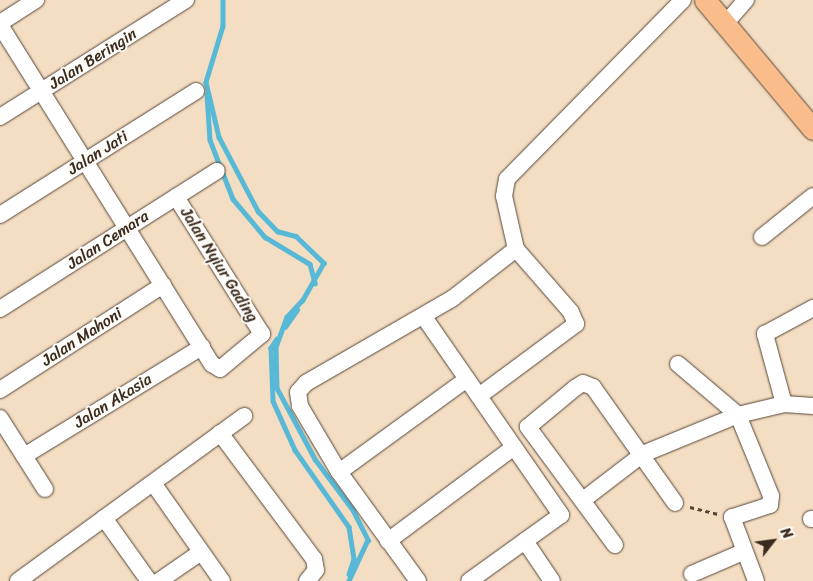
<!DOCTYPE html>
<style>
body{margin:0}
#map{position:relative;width:813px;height:581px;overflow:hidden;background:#f4dec3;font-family:Sriracha,sans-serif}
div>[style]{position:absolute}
.stream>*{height:4.5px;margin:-2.25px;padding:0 2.25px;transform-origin:2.25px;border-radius:2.25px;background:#57b9d5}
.path>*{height:2.5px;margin-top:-1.25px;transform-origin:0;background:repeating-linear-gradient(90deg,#574537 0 4px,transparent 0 8px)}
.roads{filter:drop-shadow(0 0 1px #574537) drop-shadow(0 0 1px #574537)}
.minor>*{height:16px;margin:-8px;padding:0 8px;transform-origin:8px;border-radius:8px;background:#fff}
.major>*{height:21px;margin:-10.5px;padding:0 10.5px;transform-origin:10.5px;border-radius:10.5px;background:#f9bc8a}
span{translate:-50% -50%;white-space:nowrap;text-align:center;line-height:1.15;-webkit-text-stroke:4px #fdfcf7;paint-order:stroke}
.street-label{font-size:16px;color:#3b2a1e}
.north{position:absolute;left:748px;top:516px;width:50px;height:50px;-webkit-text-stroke:4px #fdfcf7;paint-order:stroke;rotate:60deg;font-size:14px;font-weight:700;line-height:20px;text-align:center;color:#3b2a1e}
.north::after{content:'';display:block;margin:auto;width:18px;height:22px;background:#3b2a1e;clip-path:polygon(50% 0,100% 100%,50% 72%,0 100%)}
</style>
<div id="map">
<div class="stream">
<i style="left:223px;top:0;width:26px;rotate:90deg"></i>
<i style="left:223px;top:26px;width:59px;rotate:106.9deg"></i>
<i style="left:206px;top:82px;width:57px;rotate:76.7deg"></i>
<i style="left:219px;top:137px;width:84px;rotate:62.2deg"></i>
<i style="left:258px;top:211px;width:28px;rotate:46deg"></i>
<i style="left:277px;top:231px;width:20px;rotate:15deg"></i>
<i style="left:296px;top:236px;width:39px;rotate:44deg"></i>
<i style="left:324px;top:263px;width:43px;rotate:119.6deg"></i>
<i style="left:303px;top:300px;width:23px;rotate:133deg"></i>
<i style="left:287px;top:317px;width:33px;rotate:110deg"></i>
<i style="left:276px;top:348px;width:40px;rotate:88.6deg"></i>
<i style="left:277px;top:388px;width:81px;rotate:61.8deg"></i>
<i style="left:315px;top:459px;width:64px;rotate:53.3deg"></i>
<i style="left:353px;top:510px;width:34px;rotate:63deg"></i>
<i style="left:368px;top:540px;width:45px;rotate:114.9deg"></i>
<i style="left:207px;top:94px;width:46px;rotate:86.3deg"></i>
<i style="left:210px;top:140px;width:63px;rotate:68.7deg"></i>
<i style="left:233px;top:199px;width:50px;rotate:49.9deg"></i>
<i style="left:265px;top:237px;width:52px;rotate:31deg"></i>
<i style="left:310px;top:264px;width:20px;rotate:75deg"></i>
<i style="left:285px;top:327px;width:21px;rotate:-55deg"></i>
<i style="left:277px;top:339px;width:11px;rotate:124deg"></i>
<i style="left:271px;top:348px;width:53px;rotate:87.8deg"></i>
<i style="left:273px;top:401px;width:54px;rotate:65.8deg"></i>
<i style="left:295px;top:450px;width:94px;rotate:55deg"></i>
<i style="left:349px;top:527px;width:32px;rotate:81deg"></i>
<i style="left:354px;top:559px;width:16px;rotate:108deg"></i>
</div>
<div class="path">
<i style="left:690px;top:507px;width:29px;rotate:14deg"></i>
</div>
<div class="roads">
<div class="minor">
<i style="left:0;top:23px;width:43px;rotate:-32.6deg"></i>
<i style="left:725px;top:24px;width:32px;rotate:-49deg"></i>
<i style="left:0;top:25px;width:400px;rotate:58deg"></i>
<i style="left:212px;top:364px;width:9px;rotate:32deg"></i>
<i style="left:220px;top:369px;width:55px;rotate:-39.8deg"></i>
<i style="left:262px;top:334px;width:162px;rotate:-122.1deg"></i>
<i style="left:0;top:117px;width:220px;rotate:-32.2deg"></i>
<i style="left:0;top:215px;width:232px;rotate:-32.3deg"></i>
<i style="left:762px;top:237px;width:65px;rotate:-38.8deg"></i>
<i style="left:0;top:309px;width:257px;rotate:-32.5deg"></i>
<i style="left:424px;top:317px;width:241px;rotate:55.3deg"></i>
<i style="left:561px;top:515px;width:113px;rotate:144.3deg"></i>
<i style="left:678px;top:364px;width:79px;rotate:40.4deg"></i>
<i style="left:738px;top:415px;width:87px;rotate:67.8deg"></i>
<i style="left:771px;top:496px;width:9px;rotate:96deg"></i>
<i style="left:770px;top:505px;width:40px;rotate:162deg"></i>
<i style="left:732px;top:517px;width:68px;rotate:69.4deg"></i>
<i style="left:0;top:390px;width:194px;rotate:-32.8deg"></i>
<i style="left:479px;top:396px;width:121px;rotate:-36.6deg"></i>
<i style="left:576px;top:324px;width:13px;rotate:-113deg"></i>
<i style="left:571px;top:312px;width:84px;rotate:-131.1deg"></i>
<i style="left:516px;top:249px;width:54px;rotate:-102.8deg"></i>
<i style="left:504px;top:196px;width:17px;rotate:-80deg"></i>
<i style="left:507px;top:179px;width:251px;rotate:-45.5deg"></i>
<i style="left:784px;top:404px;width:73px;rotate:-105.2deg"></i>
<i style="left:765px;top:334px;width:55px;rotate:-28.4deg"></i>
<i style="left:0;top:418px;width:84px;rotate:57.6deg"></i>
<i style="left:220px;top:433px;width:157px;rotate:53.3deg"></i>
<i style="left:314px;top:559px;width:11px;rotate:80deg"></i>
<i style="left:316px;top:570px;width:14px;rotate:129deg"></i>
<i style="left:24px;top:456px;width:209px;rotate:-31.5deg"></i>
<i style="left:339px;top:472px;width:158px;rotate:-36deg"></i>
<i style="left:153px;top:483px;width:120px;rotate:54.9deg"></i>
<i style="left:583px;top:500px;width:76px;rotate:-37.5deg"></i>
<i style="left:643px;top:454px;width:103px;rotate:-22.3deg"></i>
<i style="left:738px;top:415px;width:47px;rotate:-13.4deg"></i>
<i style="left:784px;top:404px;width:29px;rotate:4deg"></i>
<i style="left:104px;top:518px;width:77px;rotate:54.5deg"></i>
<i style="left:811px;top:519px;width:2px"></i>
<i style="left:388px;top:541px;width:157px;rotate:-36.7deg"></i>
<i style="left:525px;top:541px;width:48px;rotate:56deg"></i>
<i style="left:615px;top:545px;width:147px;rotate:-126.4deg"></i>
<i style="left:528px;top:427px;width:61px;rotate:-39.7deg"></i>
<i style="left:575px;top:388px;width:9px;rotate:-32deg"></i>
<i style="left:583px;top:383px;width:11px;rotate:22deg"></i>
<i style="left:593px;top:387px;width:142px;rotate:54.7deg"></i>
<i style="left:692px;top:574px;width:56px;rotate:-23.3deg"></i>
<i style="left:18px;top:581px;width:280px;rotate:-36.1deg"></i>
<i style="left:159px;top:581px;width:51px;rotate:-34.6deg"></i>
<i style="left:418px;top:581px;width:135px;rotate:-125.9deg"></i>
<i style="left:339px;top:472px;width:77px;rotate:-120.6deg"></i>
<i style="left:300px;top:406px;width:14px;rotate:-98deg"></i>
<i style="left:298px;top:392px;width:12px;rotate:-48deg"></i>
<i style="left:306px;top:383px;width:170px;rotate:-30deg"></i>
<i style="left:453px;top:298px;width:80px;rotate:-37.9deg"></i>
</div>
<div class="major">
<i style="left:705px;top:0;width:168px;rotate:50.1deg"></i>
</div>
</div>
<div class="street-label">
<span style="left:93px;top:59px;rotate:-32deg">Jalan Beringin</span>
<span style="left:98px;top:153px;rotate:-32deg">Jalan Jati</span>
<span style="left:108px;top:240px;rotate:-33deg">Jalan Cemara</span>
<span style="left:219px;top:265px;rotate:58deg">Jalan Nyiur Gading</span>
<span style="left:82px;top:337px;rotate:-33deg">Jalan Mahoni</span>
<span style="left:113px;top:401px;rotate:-32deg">Jalan Akasia</span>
</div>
<div class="north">N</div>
</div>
